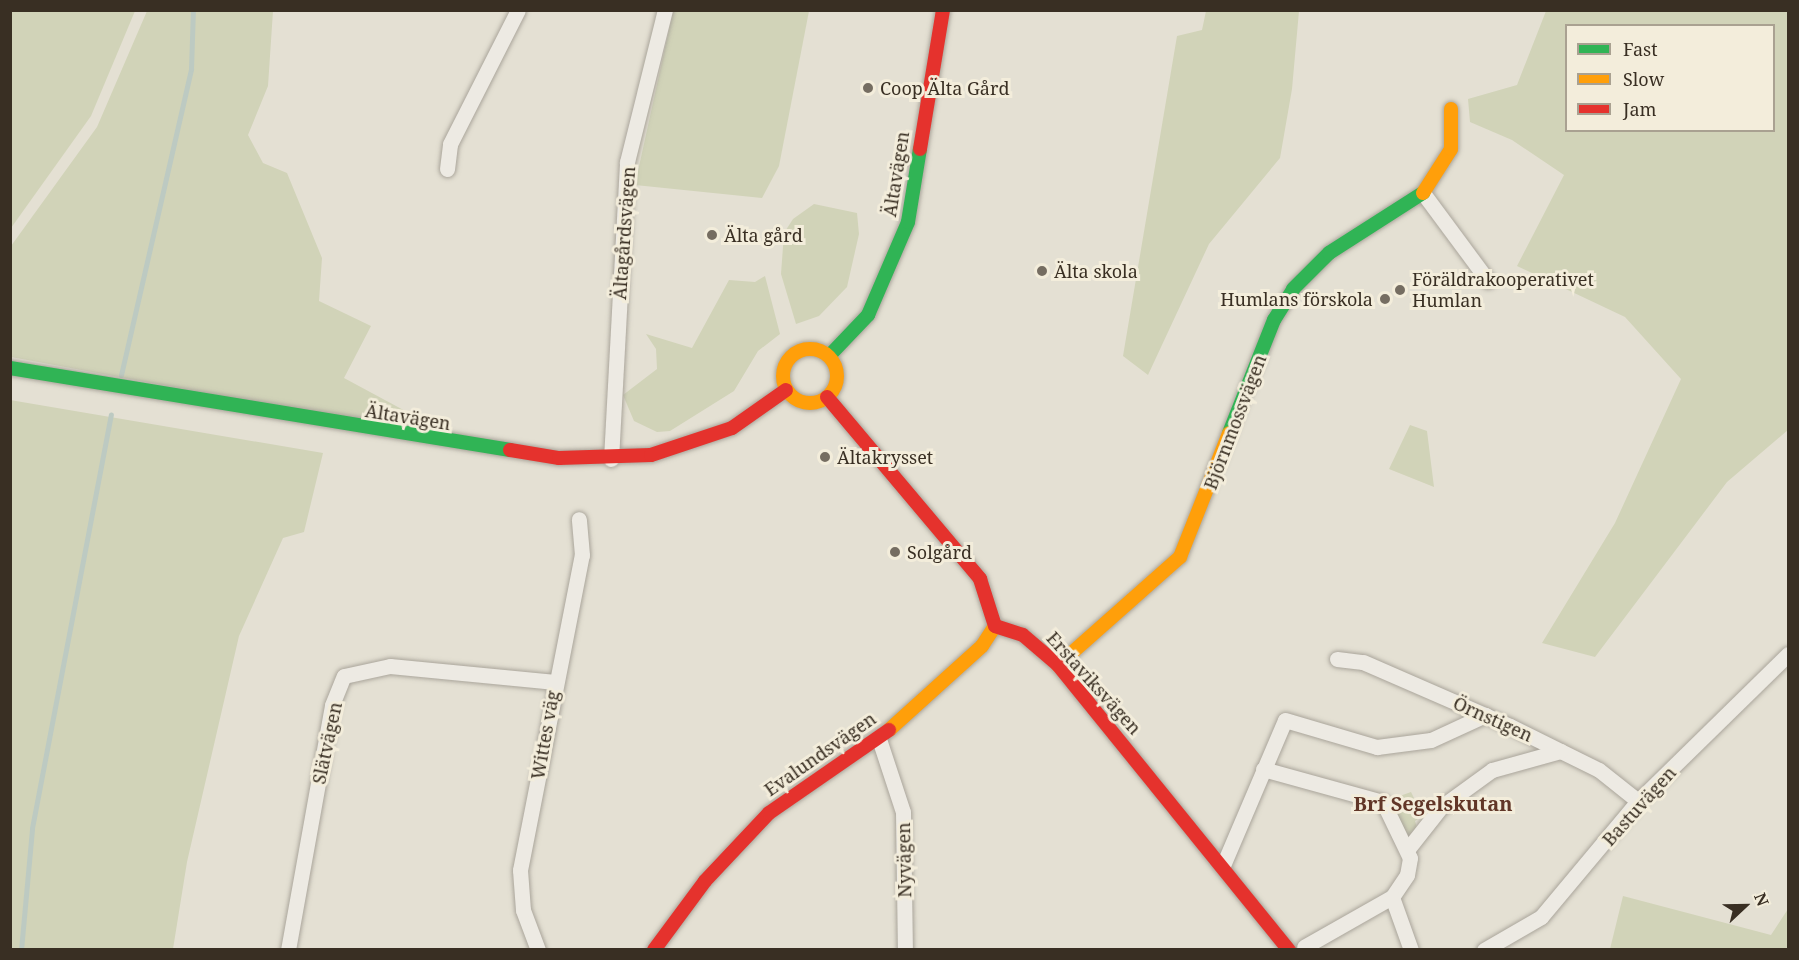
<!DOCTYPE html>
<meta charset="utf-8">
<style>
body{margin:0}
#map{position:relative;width:1799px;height:960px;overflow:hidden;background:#e4e0d3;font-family:"Noto Serif",serif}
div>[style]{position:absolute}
.green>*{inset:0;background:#d1d3b8}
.stream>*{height:5px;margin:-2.5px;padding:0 2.5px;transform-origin:2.5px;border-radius:2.5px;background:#bdcac2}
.roads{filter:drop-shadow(0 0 2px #aaa59b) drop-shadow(0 0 2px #aaa59b)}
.street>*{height:15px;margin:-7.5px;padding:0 7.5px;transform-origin:7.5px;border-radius:7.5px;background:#edeae3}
.fast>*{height:14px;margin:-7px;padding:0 7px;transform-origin:7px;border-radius:7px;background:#30b455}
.slow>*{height:14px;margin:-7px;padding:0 7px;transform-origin:7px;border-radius:7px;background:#ff9f0a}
.slow>.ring{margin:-7px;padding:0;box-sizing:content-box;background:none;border:14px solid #ff9f0a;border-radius:50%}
.jam>*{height:14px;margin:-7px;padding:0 7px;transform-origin:7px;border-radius:7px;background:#e5322d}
.dots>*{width:16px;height:16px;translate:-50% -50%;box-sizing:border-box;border:3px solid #f3eddb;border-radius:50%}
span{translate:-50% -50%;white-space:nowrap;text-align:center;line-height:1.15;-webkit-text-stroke:6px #f3eddb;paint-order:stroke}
.poi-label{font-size:18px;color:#392f23}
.left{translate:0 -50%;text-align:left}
.right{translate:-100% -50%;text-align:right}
.street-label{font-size:18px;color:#392f23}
.neighbourhood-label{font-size:20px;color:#613627;font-weight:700}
.frame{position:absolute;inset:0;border:12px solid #392f23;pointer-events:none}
.legend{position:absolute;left:1565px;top:24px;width:210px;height:108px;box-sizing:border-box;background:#f3eddb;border:2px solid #a9a191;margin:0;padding:8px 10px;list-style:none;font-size:18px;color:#392f23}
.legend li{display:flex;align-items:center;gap:12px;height:30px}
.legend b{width:30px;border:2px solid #a9a191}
.north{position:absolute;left:1715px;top:876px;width:60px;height:60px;-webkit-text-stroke:4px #f3eddb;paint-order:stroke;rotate:68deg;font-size:16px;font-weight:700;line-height:24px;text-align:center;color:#392f23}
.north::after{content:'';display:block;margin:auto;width:21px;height:27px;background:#392f23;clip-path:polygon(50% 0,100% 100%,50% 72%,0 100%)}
</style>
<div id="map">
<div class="green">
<i style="clip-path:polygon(11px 10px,135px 11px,91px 116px,11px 228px)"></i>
<i style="clip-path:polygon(147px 11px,273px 11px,268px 86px,248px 135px,263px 163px,287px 173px,322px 258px,319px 301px,371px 326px,344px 378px,435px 427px,423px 433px,11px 357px,11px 246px,97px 127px)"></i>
<i style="clip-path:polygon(673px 11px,809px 11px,779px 166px,762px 198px,635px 185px)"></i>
<i style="clip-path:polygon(1206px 11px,1299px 11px,1292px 89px,1280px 158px,1209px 244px,1148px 375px,1123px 356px,1177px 36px,1202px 30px)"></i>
<i style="clip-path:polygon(evenodd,1546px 11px,1788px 11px,1788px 430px,1727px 482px,1595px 657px,1542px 643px,1615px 523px,1681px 379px,1625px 317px,1517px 266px,1564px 175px,1512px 140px,1470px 122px,1468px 99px,1517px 85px,1546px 11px,1566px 26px,1774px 26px,1774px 130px,1566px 130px,1566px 26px)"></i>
<i style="clip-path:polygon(814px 204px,857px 213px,859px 234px,847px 287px,819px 316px,796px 324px,781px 274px,784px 233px,793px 219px)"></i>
<i style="clip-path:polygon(765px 276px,780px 334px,758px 351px,734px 391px,670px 431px,657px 432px,634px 421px,623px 395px,657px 369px,656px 349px,646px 334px,692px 348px,729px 280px,755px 282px)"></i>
<i style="clip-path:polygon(10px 400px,323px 453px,304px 532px,283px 538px,239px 636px,187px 862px,173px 949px,11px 949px)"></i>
<i style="clip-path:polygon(1410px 425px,1427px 431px,1434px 487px,1389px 469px)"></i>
<i style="clip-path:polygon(1411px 792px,1423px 816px,1415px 821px,1419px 835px,1407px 850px,1383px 802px)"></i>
<i style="clip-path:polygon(1623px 896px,1771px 935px,1788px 909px,1788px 949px,1610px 949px)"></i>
</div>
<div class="stream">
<i style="left:121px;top:375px;width:314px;rotate:-77.1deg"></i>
<i style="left:191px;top:69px;width:59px;rotate:-88.1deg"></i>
<i style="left:21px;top:950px;width:122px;rotate:-84.8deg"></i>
<i style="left:32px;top:828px;width:421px;rotate:-79.2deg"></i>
</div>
<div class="roads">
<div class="street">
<i style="left:447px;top:169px;width:25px;rotate:-83deg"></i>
<i style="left:450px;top:144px;width:150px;rotate:-63.1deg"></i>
<i style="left:1423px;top:193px;width:109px;rotate:53.5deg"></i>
<i style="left:611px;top:459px;width:297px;rotate:-86.9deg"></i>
<i style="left:627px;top:162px;width:157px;rotate:-76deg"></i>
<i style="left:1337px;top:659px;width:26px;rotate:7deg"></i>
<i style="left:1363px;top:662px;width:160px;rotate:23.5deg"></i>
<i style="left:1510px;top:726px;width:99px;rotate:26.3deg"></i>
<i style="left:1599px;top:770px;width:50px;rotate:38.5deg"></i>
<i style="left:879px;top:739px;width:77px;rotate:71.8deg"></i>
<i style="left:903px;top:812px;width:138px;rotate:89.2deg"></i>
<i style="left:1263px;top:769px;width:124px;rotate:15.4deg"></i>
<i style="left:1383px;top:802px;width:62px;rotate:64.3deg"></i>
<i style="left:1410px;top:858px;width:17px;rotate:100deg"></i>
<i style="left:1407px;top:875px;width:27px;rotate:124deg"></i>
<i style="left:1392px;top:897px;width:101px;rotate:150.4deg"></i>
<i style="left:1407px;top:850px;width:55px;rotate:-51.7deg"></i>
<i style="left:1441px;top:807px;width:63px;rotate:-36deg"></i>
<i style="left:1492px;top:770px;width:71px;rotate:-15.6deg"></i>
<i style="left:1224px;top:863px;width:155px;rotate:-66.9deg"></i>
<i style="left:1285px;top:720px;width:96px;rotate:16.4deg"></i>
<i style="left:1377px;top:747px;width:54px;rotate:-7.4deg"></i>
<i style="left:1431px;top:740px;width:60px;rotate:-24.8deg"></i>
<i style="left:1392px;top:897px;width:56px;rotate:70.3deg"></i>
<i style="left:288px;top:950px;width:249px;rotate:-79.8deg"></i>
<i style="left:332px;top:705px;width:31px;rotate:-68deg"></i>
<i style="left:344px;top:676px;width:47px;rotate:-12.3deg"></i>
<i style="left:390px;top:666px;width:166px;rotate:5.5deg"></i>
<i style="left:538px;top:950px;width:43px;rotate:-110.6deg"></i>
<i style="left:523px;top:910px;width:40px;rotate:-94.3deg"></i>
<i style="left:520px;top:870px;width:321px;rotate:-78.9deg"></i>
<i style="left:582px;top:555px;width:36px;rotate:-95deg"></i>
<i style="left:1484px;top:950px;width:66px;rotate:-30.1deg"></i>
<i style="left:1541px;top:917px;width:151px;rotate:-50.1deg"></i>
<i style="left:1638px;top:801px;width:210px;rotate:-44.4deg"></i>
</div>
<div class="fast">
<i style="left:829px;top:356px;width:57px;rotate:-46.4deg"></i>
<i style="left:868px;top:315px;width:101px;rotate:-66.7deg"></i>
<i style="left:908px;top:222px;width:74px;rotate:-80.7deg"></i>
<i style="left:10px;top:368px;width:507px;rotate:9.31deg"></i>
<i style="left:1229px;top:433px;width:122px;rotate:-68.3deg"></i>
<i style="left:1274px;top:320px;width:36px;rotate:-58deg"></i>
<i style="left:1293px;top:289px;width:51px;rotate:-45deg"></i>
<i style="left:1329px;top:253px;width:112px;rotate:-32.6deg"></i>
</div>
<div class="slow">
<i style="left:1423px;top:193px;width:52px;rotate:-57.5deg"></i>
<i style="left:1451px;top:149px;width:40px;rotate:-90deg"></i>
<i class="ring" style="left:783px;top:349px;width:40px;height:40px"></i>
<i style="left:1058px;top:665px;width:163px;rotate:-41.5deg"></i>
<i style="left:1180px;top:557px;width:133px;rotate:-68.4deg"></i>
<i style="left:889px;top:730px;width:125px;rotate:-42.1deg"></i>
<i style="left:982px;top:646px;width:24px;rotate:-57deg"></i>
</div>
<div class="jam">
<i style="left:920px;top:149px;width:141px;rotate:-80.6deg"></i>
<i style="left:827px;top:397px;width:238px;rotate:49.9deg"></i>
<i style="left:980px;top:579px;width:49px;rotate:72.3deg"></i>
<i style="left:510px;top:450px;width:50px;rotate:9.3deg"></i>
<i style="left:559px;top:458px;width:92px;rotate:-1.9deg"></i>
<i style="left:651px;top:455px;width:85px;rotate:-18.4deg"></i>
<i style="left:732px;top:428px;width:66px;rotate:-35.1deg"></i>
<i style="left:995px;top:626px;width:29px;rotate:18deg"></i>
<i style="left:1023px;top:635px;width:46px;rotate:40.6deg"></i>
<i style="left:1058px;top:665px;width:367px;rotate:51deg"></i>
<i style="left:654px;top:950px;width:86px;rotate:-53.5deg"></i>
<i style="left:705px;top:881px;width:93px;rotate:-46.7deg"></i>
<i style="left:769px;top:813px;width:146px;rotate:-34.7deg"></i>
</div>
</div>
<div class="dots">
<i style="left:868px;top:88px;background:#756d61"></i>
<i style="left:712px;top:235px;background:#756d61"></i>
<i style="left:1042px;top:271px;background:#756d61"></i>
<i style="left:1400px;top:290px;background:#756d61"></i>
<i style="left:1385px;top:299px;background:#756d61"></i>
<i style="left:825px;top:457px;background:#756d61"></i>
<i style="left:895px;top:552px;background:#756d61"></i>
</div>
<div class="poi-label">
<span class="left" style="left:880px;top:88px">Coop Älta Gård</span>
<span class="left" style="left:724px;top:235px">Älta gård</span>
<span class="left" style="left:1054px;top:271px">Älta skola</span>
<span class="left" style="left:1412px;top:290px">Föräldrakooperativet<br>Humlan</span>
<span class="right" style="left:1373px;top:299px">Humlans förskola</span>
<span class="left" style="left:837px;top:457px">Ältakrysset</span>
<span class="left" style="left:907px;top:552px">Solgård</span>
</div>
<div class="street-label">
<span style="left:896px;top:174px;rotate:-81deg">Ältavägen</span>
<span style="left:624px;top:233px;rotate:-86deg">Ältagårdsvägen</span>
<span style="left:408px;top:417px;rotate:9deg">Ältavägen</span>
<span style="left:1235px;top:422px;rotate:-69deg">Björnmossvägen</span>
<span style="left:1094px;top:683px;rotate:48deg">Erstaviksvägen</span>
<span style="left:1493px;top:719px;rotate:24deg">Örnstigen</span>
<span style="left:545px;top:735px;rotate:-80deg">Wittes väg</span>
<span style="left:327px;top:743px;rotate:-78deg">Slätvägen</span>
<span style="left:820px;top:754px;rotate:-35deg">Evalundsvägen</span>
<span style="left:1639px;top:806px;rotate:-48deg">Bastuvägen</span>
<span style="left:904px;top:860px;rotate:-91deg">Nyvägen</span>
</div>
<div class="neighbourhood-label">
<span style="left:1433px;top:803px">Brf Segelskutan</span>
</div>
<div class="frame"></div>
<ul class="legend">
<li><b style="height:8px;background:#30b455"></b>Fast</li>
<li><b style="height:8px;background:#ff9f0a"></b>Slow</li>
<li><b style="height:8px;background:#e5322d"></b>Jam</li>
</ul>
<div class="north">N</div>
</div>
